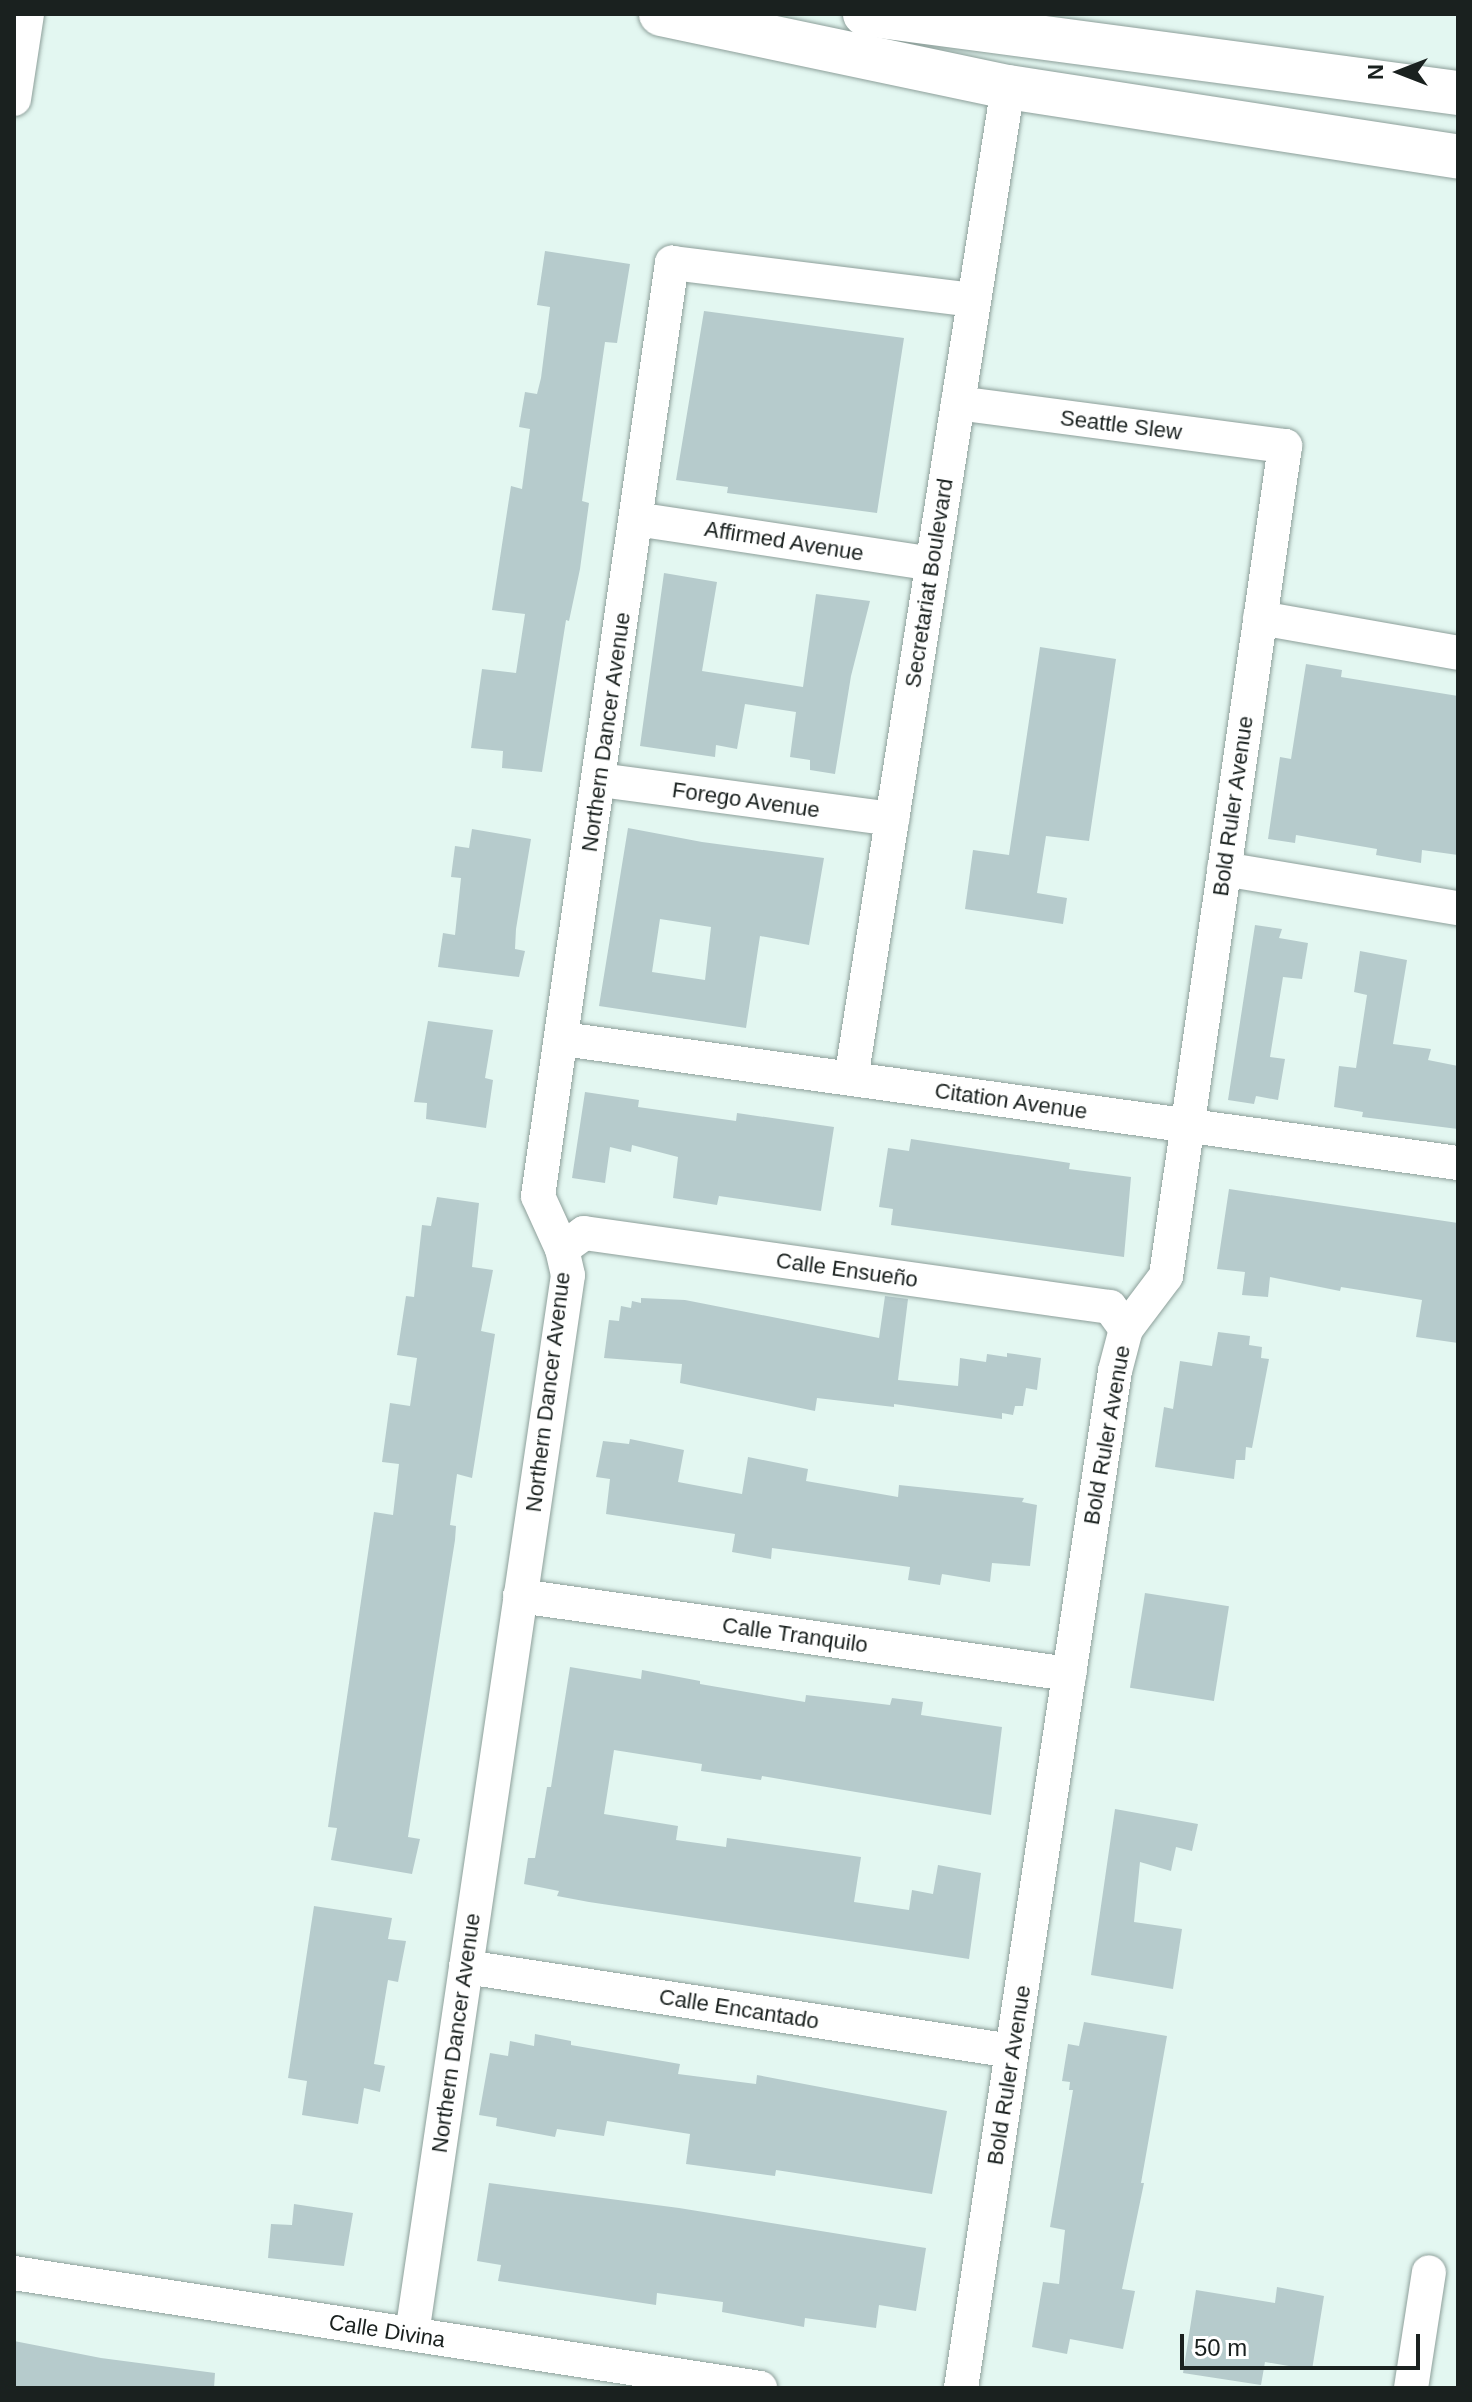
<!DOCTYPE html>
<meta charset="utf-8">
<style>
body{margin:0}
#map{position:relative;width:1472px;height:2402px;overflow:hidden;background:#e3f7f1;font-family:Helvetica,sans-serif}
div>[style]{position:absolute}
.building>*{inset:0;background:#b6cbcc;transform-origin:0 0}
.roads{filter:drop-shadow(0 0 2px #8d9f9a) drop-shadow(0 0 2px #8d9f9a)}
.minor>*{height:34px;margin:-17px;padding:0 17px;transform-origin:17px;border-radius:17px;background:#fff}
.major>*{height:44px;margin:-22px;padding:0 22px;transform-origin:22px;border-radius:22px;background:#fff}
span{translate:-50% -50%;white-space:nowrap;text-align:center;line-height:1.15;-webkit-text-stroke:6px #fff;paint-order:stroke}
.street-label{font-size:22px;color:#1a211f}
.frame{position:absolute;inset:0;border:16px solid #1a211f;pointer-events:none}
.north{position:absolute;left:1360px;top:32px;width:80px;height:80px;-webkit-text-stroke:6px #fff;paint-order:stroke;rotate:270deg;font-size:22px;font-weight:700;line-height:32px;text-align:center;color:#1a211f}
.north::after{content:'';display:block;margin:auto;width:28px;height:36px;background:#1a211f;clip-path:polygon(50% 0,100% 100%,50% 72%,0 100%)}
.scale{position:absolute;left:1180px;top:2334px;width:240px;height:36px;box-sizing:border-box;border:4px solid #1a211f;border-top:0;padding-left:10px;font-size:24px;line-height:28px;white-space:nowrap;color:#1a211f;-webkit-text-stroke:6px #fff;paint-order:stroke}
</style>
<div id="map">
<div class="building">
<i style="clip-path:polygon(545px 251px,630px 264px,617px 343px,605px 342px,582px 501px,589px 503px,580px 569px,569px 621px,566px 620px,542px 772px,502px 768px,503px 751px,471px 748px,482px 669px,516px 673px,525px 614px,492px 610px,511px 486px,522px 489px,530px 429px,519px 427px,525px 392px,537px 394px,541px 378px,550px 307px,537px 305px)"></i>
<i style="clip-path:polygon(704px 311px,904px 338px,877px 513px,727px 493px,728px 487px,676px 480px)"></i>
<i style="clip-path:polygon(664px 573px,717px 582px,702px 671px,803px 687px,816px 594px,870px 601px,851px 676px,835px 774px,810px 770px,810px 760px,790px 757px,796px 712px,745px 704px,737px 749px,716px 745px,715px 757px,640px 746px)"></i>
<i style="clip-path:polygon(1040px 647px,1116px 659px,1089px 841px,1046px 836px,1037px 893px,1067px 898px,1063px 924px,965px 909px,973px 850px,1009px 855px)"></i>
<i style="clip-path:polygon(1306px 664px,1342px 670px,1341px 677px,1458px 696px,1458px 855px,1422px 850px,1421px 863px,1376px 855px,1377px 849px,1296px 835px,1295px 843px,1268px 839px,1280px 757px,1291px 759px)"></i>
<i style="clip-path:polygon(evenodd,628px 828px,702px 842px,824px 858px,809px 945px,760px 936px,746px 1028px,599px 1006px,628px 828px,660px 919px,711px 927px,705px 980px,652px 972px,660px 919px)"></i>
<i style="clip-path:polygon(472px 829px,531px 839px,516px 929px,515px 949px,525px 951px,519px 977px,438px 967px,443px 933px,455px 935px,461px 878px,451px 877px,455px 846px,469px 848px)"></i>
<i style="clip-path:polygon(1255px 925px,1282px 929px,1279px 938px,1308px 943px,1302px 979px,1283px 977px,1270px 1057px,1285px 1059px,1278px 1100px,1256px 1096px,1254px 1104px,1228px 1100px)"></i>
<i style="clip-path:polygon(1360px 951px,1407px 960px,1393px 1044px,1431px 1049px,1428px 1060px,1458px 1066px,1458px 1129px,1362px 1117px,1363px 1112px,1334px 1107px,1339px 1066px,1356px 1068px,1367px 995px,1354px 992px)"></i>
<i style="clip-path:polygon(428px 1021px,493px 1030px,485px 1078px,493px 1080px,486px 1128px,426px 1119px,427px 1103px,414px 1102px)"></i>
<i style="clip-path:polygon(585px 1092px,639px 1100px,638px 1107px,736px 1121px,737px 1113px,834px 1127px,821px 1211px,719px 1196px,717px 1205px,673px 1198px,678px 1157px,632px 1145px,631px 1152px,610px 1147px,605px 1183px,572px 1178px)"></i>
<i style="clip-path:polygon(911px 1139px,1070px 1163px,1069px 1169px,1131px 1177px,1124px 1257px,891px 1225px,893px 1209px,879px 1207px,888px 1148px,909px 1151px)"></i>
<i style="clip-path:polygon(1229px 1189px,1458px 1223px,1458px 1343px,1416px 1337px,1422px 1300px,1341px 1287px,1340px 1291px,1270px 1277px,1268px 1297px,1242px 1295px,1245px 1272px,1217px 1269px)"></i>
<i style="clip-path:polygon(437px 1197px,479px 1203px,472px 1267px,493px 1270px,481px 1331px,495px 1334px,472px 1478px,457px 1474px,450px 1525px,456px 1526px,455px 1540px,408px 1837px,420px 1839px,412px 1874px,331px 1860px,337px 1828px,328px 1827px,374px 1512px,393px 1515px,399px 1464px,382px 1462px,390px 1403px,410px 1406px,417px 1358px,397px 1355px,406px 1296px,414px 1297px,422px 1225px,431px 1226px)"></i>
<i style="clip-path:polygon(885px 1296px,908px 1299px,898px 1380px,958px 1386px,960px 1358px,986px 1362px,987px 1354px,1007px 1357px,1007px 1353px,1041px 1358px,1037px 1390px,1026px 1388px,1023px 1406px,1015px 1406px,1013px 1415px,1002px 1413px,1002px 1419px,894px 1404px,894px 1407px,817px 1398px,815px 1411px,680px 1383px,682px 1364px,604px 1358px,609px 1320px,619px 1321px,621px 1306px,631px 1308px,632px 1301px,641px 1303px,641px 1298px,685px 1300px,879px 1338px)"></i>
<i style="clip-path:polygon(1218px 1332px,1250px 1336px,1249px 1345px,1262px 1347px,1261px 1358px,1269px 1359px,1252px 1448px,1246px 1447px,1245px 1460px,1236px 1460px,1234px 1479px,1155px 1467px,1164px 1407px,1173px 1409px,1180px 1361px,1212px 1366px)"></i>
<i style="clip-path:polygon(630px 1439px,684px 1450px,678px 1482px,742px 1494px,748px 1457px,808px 1469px,806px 1481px,898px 1497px,899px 1485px,1024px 1498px,1022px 1502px,1037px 1505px,1030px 1566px,992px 1563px,990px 1582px,942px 1574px,940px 1585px,908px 1580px,910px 1567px,772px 1548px,771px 1559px,732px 1552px,735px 1534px,606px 1514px,610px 1479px,596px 1477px,603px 1441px,629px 1444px)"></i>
<i style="left:1145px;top:1593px;width:85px;height:96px;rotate:9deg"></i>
<i style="clip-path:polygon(570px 1667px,641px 1679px,642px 1670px,700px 1681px,700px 1684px,805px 1702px,806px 1695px,890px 1705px,892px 1698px,923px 1702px,921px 1715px,1002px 1727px,991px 1815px,762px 1776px,761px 1780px,701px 1771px,702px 1764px,614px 1750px,604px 1814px,678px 1826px,676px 1840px,726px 1847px,727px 1838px,861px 1857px,854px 1902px,909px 1910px,912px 1890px,933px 1894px,938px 1865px,981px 1873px,969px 1959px,589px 1902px,557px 1896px,559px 1891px,524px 1884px,528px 1858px,535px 1858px,547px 1787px,551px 1787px)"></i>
<i style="clip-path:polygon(1115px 1809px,1198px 1824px,1192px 1851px,1176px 1847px,1171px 1871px,1140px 1862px,1134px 1922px,1182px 1929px,1173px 1989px,1091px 1975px)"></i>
<i style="clip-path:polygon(314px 1906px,392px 1918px,388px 1939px,406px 1941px,398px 1982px,388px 1980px,374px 2064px,385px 2066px,380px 2092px,364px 2088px,358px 2124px,302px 2115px,307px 2081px,288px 2078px)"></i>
<i style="clip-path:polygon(1084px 2022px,1167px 2036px,1141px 2183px,1144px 2183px,1122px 2289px,1135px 2291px,1123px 2349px,1070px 2339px,1067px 2354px,1032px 2347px,1043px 2282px,1059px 2284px,1065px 2230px,1050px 2227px,1073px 2090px,1069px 2090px,1070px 2082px,1062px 2081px,1068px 2044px,1079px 2046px)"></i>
<i style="clip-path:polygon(535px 2034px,571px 2041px,571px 2045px,680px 2064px,678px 2074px,756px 2084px,757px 2075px,947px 2111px,932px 2194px,776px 2170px,775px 2176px,686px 2164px,690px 2134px,607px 2121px,604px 2136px,557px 2129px,555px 2137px,496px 2126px,497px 2118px,479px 2115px,490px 2053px,508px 2056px,510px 2041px,534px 2046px)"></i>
<i style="clip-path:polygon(489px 2183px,679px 2208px,926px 2248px,916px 2311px,879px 2305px,876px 2328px,805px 2318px,804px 2327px,722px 2312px,723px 2302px,657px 2293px,656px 2305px,498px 2281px,501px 2265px,477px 2261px)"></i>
<i style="clip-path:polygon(294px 2204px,353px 2213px,344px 2266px,268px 2258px,271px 2224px,292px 2225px)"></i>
<i style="clip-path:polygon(1277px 2287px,1324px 2296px,1312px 2370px,1265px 2362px,1261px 2385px,1183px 2373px,1196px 2290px,1275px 2303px)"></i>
<i style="clip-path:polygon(14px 2341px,101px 2358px,215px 2373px,214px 2388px,14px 2388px)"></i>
</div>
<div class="roads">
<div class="minor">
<i style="left:14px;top:99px;width:86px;rotate:-81.3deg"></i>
<i style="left:958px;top:403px;width:330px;rotate:7.5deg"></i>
<i style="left:1285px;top:446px;width:838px;rotate:98.16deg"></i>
<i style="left:1166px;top:1276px;width:66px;rotate:127deg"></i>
<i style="left:1126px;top:1329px;width:43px;rotate:104.7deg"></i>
<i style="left:1115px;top:1371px;width:1029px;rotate:98.61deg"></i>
<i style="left:636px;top:519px;width:299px;rotate:8.6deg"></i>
<i style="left:1260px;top:618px;width:201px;rotate:10deg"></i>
<i style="left:600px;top:780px;width:295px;rotate:7.6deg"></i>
<i style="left:1224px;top:869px;width:237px;rotate:9.5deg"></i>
<i style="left:563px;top:1039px;width:904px;rotate:7.89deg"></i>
<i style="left:851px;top:1079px;width:1004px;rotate:-81.01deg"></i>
<i style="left:562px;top:1249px;width:27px;rotate:-36deg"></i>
<i style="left:584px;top:1233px;width:531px;rotate:8.01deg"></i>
<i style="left:1110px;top:1307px;width:27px;rotate:54deg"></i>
<i style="left:520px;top:1596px;width:555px;rotate:8.09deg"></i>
<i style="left:466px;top:1967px;width:552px;rotate:8.75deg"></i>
<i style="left:14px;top:2273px;width:755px;rotate:8.76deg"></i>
<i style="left:412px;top:2334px;width:1070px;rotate:-81.62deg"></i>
<i style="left:568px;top:1275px;width:27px;rotate:-103deg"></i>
<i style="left:562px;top:1249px;width:58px;rotate:-114.4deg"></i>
<i style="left:538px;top:1196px;width:943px;rotate:-81.83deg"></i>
<i style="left:672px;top:263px;width:304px;rotate:7deg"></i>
<i style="left:1411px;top:2388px;width:117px;rotate:-81.2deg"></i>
</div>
<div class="major">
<i style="left:661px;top:14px;width:355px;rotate:11.9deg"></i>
<i style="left:1008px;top:87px;width:455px;rotate:8.8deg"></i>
<i style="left:865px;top:14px;width:598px;rotate:7.59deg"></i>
</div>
</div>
<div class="street-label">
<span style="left:1121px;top:425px;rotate:7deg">Seattle Slew</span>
<span style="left:784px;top:541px;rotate:9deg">Affirmed Avenue</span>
<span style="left:929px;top:583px;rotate:-81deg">Secretariat Boulevard</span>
<span style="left:606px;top:732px;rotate:-82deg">Northern Dancer Avenue</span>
<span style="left:746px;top:800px;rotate:8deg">Forego Avenue</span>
<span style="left:1233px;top:806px;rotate:-82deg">Bold Ruler Avenue</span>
<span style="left:1011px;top:1101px;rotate:8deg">Citation Avenue</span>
<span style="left:847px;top:1270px;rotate:8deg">Calle Ensueño</span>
<span style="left:548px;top:1392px;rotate:-83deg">Northern Dancer Avenue</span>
<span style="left:1107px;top:1435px;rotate:-80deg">Bold Ruler Avenue</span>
<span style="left:795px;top:1635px;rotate:8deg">Calle Tranquilo</span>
<span style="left:739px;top:2009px;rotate:9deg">Calle Encantado</span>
<span style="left:456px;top:2033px;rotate:-82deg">Northern Dancer Avenue</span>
<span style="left:1009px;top:2075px;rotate:-81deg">Bold Ruler Avenue</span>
<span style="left:387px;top:2331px;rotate:9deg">Calle Divina</span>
</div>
<div class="frame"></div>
<div class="north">N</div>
<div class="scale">50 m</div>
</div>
